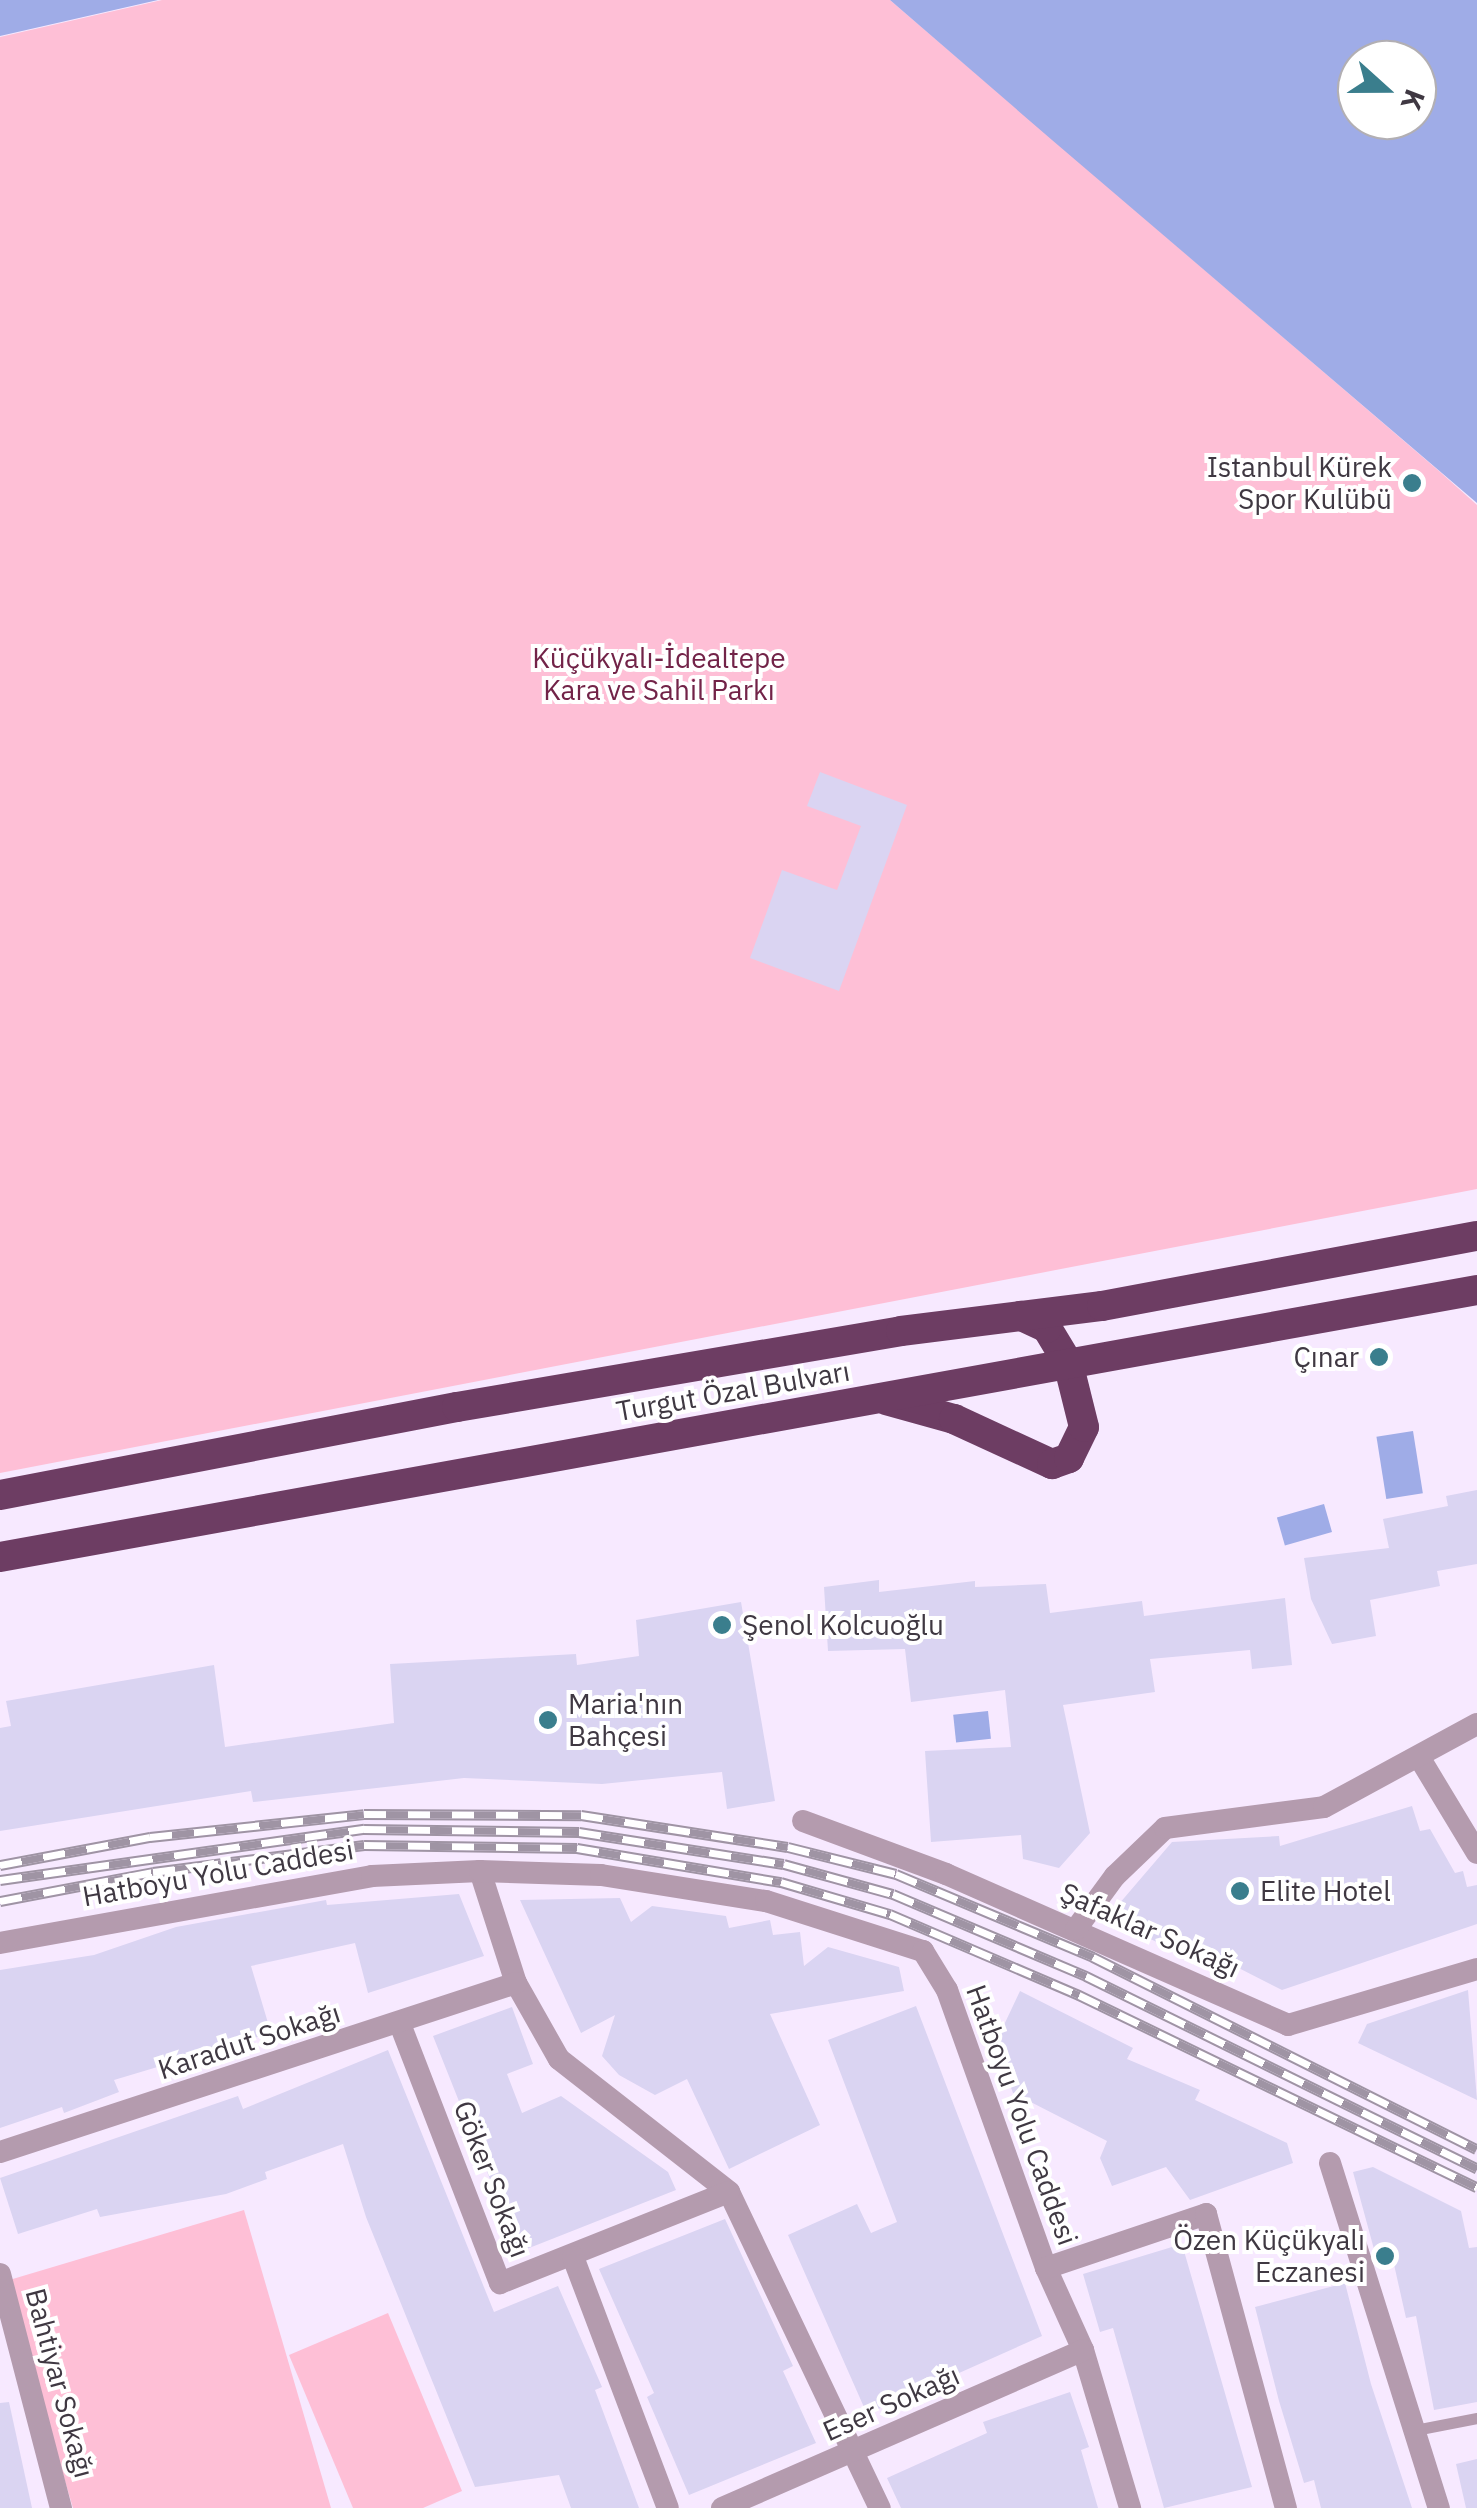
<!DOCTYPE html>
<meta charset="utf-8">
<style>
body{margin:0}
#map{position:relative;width:1477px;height:2508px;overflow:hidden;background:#f7e9ff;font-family:"IBM Plex Sans",sans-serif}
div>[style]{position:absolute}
.green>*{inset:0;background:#febfd6}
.water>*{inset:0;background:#9face7;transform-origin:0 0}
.building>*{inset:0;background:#dad4f2}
.lane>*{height:11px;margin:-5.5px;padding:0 5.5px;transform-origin:5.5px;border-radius:5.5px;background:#b49bae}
.street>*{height:22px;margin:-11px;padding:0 11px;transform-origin:11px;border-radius:11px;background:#b49bae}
.highway>*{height:30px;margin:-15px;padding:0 15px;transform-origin:15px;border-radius:15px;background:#6d3d63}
.rail>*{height:11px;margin-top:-5.5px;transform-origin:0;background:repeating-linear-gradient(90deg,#fff 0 22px,#9f94a4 0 44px);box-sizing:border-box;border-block:2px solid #9f94a4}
.dots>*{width:28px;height:28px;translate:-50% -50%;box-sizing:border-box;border:5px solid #fff;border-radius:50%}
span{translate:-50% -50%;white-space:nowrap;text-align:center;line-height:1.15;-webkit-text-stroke:8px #fff;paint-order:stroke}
.poi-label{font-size:28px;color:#3f3842}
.right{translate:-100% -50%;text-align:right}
.left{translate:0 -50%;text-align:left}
.park-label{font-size:28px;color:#722348}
.street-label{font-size:28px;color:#3f3842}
.north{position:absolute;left:1337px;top:40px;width:100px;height:100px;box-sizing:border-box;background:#fff;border:2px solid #b2afb3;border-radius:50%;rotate:111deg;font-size:28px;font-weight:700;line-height:40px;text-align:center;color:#3f3842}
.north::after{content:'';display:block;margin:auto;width:35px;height:45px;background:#3a7e8d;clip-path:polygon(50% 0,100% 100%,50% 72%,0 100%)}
</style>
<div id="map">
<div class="green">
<i style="clip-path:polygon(162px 0,890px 0,1439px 471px,1477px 505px,1477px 1189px,0 1473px,0 37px)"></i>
<i style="clip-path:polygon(244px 2210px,331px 2508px,73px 2508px,6px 2281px)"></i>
<i style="clip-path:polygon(388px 2313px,462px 2491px,423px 2508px,353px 2508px,289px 2355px)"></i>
</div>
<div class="water">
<i style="clip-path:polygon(0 0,158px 0,0 36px)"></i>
<i style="clip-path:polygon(evenodd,890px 0,1477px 0,1477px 503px,1052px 140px,890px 0,1357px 60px,1417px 60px,1417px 120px,1357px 120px,1357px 60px)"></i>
<i style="left:1413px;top:1431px;width:63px;height:37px;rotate:81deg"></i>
<i style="left:1324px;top:1504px;width:29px;height:49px;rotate:74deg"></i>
<i style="left:988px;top:1711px;width:28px;height:35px;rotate:84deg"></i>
</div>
<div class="building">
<i style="clip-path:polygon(820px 772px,907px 805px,839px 991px,750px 958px,782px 870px,837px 890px,861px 826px,807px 806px)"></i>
<i style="clip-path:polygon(1477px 1490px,1477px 1564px,1437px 1571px,1440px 1586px,1370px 1600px,1376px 1636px,1332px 1644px,1311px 1599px,1304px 1558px,1389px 1548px,1383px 1519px,1448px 1506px,1446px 1496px)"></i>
<i style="clip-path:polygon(879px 1580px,879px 1592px,975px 1581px,975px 1587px,1046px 1584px,1050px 1613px,1142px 1601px,1144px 1616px,1285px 1598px,1292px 1665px,1252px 1669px,1250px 1650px,1150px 1659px,1155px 1692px,1063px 1705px,1090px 1833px,1059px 1868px,1023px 1859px,1021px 1835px,931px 1842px,925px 1751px,1011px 1747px,1005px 1690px,911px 1702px,905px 1649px,828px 1651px,824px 1587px)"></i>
<i style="clip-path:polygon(741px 1602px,775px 1801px,727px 1809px,722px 1772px,602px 1784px,464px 1778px,253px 1802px,251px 1791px,0 1831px,0 1728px,11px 1726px,6px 1701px,214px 1665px,225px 1747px,394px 1723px,390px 1664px,576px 1654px,577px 1665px,639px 1656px,636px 1620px)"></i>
<i style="clip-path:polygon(1412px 1806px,1420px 1831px,1430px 1829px,1455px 1873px,1463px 1871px,1467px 1887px,1477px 1885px,1477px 1924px,1282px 1990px,1172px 1934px,1167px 1947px,1107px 1918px,1172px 1842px,1279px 1836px,1280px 1846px)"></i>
<i style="clip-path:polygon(459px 1894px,484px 1956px,368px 1993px,355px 1943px,251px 1966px,271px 2033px,114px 2080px,119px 2092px,64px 2113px,62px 2107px,0 2128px,0 1970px,94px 1955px,176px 1927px,326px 1900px,327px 1905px)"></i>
<i style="clip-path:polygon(620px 1898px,631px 1922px,652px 1906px,726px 1916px,729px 1928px,770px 1920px,773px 1935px,800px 1932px,804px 1966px,828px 1947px,899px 1967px,904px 1991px,770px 2014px,820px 2125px,729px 2169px,687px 2079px,655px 2095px,619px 2075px,602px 2056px,615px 2015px,581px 2033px,520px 1900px)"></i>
<i style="clip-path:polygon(1468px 1990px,1477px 2100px,1358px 2043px,1367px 2024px)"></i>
<i style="clip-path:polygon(1020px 1991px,1133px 2048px,1127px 2059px,1200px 2090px,1195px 2100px,1287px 2143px,1293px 2163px,1190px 2200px,1166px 2167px,1112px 2186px,1100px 2158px,1107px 2141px,1013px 2093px,995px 2044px)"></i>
<i style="clip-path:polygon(916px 2006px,1042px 2336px,867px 2414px,788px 2235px,857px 2204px,871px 2233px,897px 2222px,828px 2040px)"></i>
<i style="clip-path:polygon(512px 2007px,533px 2064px,507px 2074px,522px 2113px,561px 2096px,668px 2172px,676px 2190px,519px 2252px,433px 2036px)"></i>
<i style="clip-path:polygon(388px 2050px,494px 2312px,558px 2286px,602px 2387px,595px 2390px,639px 2508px,571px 2508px,559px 2475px,475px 2487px,366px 2217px,343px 2144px,265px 2172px,267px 2179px,226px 2194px,100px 2217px,97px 2209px,18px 2234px,0 2178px,238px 2096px,243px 2109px)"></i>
<i style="clip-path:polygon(1373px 2167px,1461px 2211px,1469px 2248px,1477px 2247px,1477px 2402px,1434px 2410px,1416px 2316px,1406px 2318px,1393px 2260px,1378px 2264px,1353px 2172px)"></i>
<i style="clip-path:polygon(725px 2219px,793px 2366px,783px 2371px,816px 2443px,689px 2495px,647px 2397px,654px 2393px,599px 2269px)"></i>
<i style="clip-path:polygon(1182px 2244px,1252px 2487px,1164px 2508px,1113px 2328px,1100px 2332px,1083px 2274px)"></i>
<i style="clip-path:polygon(1345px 2283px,1371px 2384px,1412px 2508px,1321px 2508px,1314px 2480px,1304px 2483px,1279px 2401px,1255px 2307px)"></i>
<i style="clip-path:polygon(1070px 2392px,1089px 2447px,1081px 2450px,1098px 2508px,901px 2508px,887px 2478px,987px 2433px,983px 2422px)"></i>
<i style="clip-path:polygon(9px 2402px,32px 2508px,0 2508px,0 2403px)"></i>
<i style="clip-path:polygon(1477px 2459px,1477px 2508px,1466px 2508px,1456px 2464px)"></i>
</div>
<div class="lane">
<i style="left:1415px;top:2430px;width:63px;rotate:-11deg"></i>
</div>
<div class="street">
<i style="left:1419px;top:1757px;width:112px;rotate:58.9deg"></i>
<i style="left:803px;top:1821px;width:153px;rotate:20.3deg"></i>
<i style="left:946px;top:1874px;width:374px;rotate:23.8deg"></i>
<i style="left:1288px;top:2025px;width:197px;rotate:-16.5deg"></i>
<i style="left:480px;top:1871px;width:118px;rotate:72.2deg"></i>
<i style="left:516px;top:1983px;width:87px;rotate:60.5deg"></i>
<i style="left:559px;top:2059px;width:216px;rotate:38deg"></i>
<i style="left:729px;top:2192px;width:350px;rotate:64.5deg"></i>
<i style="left:1076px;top:1929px;width:66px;rotate:-53.7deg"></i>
<i style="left:1115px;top:1876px;width:69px;rotate:-43.8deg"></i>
<i style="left:1165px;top:1828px;width:160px;rotate:-7.5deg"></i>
<i style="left:1324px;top:1807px;width:174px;rotate:-28.5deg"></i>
<i style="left:0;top:1943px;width:378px;rotate:-10.2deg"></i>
<i style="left:372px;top:1876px;width:108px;rotate:-2.7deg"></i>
<i style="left:480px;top:1871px;width:121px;rotate:1.9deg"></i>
<i style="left:601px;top:1875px;width:167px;rotate:9deg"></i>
<i style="left:766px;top:1901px;width:165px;rotate:17.7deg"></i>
<i style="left:923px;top:1951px;width:46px;rotate:58.4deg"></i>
<i style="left:947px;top:1990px;width:295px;rotate:70.4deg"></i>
<i style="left:1046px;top:2268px;width:90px;rotate:65.7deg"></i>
<i style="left:1083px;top:2350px;width:165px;rotate:73.4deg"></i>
<i style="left:400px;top:2024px;width:278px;rotate:68.9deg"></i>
<i style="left:500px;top:2283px;width:246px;rotate:-21.7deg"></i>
<i style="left:0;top:2152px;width:543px;rotate:-18.13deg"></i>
<i style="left:1330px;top:2163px;width:362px;rotate:72.5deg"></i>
<i style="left:573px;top:2257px;width:268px;rotate:69.3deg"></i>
<i style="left:1046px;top:2268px;width:169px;rotate:-18.6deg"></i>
<i style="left:1206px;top:2214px;width:305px;rotate:74.8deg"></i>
<i style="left:0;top:2274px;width:242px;rotate:75.4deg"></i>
<i style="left:722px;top:2508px;width:394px;rotate:-23.6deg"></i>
</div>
<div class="highway">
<i style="left:886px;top:1400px;width:71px;rotate:15.6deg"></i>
<i style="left:954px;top:1419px;width:108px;rotate:24.7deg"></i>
<i style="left:1052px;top:1464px;width:18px;rotate:-19deg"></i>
<i style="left:1069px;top:1458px;width:34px;rotate:-64deg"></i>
<i style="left:1084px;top:1427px;width:66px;rotate:-104deg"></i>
<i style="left:1068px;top:1363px;width:41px;rotate:-121deg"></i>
<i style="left:1047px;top:1328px;width:29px;rotate:-155deg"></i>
<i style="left:0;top:1495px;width:465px;rotate:-10.9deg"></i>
<i style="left:457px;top:1407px;width:450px;rotate:-9.7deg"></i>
<i style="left:901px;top:1331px;width:203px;rotate:-7.1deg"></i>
<i style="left:1102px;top:1306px;width:381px;rotate:-10.6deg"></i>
<i style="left:0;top:1557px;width:1501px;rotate:-10.25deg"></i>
</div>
<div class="rail">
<i style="left:0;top:1865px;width:153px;rotate:-10.6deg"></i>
<i style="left:150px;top:1837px;width:215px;rotate:-6.1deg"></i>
<i style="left:364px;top:1814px;width:217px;rotate:0.3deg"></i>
<i style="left:581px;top:1815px;width:209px;rotate:8.8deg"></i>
<i style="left:788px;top:1847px;width:111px;rotate:14deg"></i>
<i style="left:896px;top:1874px;width:214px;rotate:22.8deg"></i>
<i style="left:1093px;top:1957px;width:429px;rotate:26.6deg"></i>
<i style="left:0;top:1880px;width:368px;rotate:-8deg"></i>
<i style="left:364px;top:1829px;width:215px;rotate:0.8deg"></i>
<i style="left:579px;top:1832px;width:207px;rotate:8.9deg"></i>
<i style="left:784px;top:1864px;width:113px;rotate:15.4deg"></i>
<i style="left:893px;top:1894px;width:210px;rotate:23deg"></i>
<i style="left:1086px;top:1976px;width:436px;rotate:26.2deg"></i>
<i style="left:0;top:1901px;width:156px;rotate:-10.7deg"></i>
<i style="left:153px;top:1872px;width:213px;rotate:-7.3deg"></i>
<i style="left:364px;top:1845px;width:213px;rotate:0.8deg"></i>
<i style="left:577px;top:1848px;width:207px;rotate:9.5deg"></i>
<i style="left:781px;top:1882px;width:114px;rotate:16.4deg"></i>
<i style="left:890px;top:1914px;width:206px;rotate:23.2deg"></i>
<i style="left:1079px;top:1995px;width:442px;rotate:25.8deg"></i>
</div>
<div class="dots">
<i style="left:1412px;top:483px;background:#3a7e8d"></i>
<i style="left:1379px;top:1357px;background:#3a7e8d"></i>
<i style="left:722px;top:1625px;background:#3a7e8d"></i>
<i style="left:548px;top:1720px;background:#3a7e8d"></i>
<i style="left:1240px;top:1891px;background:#3a7e8d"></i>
<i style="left:1385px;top:2256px;background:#3a7e8d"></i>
</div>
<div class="poi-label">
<span class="right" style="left:1392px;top:483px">Istanbul Kürek<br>Spor Kulübü</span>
<span class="right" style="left:1359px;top:1357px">Çınar</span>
<span class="left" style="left:742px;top:1625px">Şenol Kolcuoğlu</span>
<span class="left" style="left:568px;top:1720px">Maria'nın<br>Bahçesi</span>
<span class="left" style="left:1260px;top:1891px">Elite Hotel</span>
<span class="right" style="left:1365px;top:2256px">Özen Küçükyalı<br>Eczanesi</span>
</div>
<div class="park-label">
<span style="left:659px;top:674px">Küçükyalı-İdealtepe<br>Kara ve Sahil Parkı</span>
</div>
<div class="street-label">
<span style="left:733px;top:1391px;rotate:-10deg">Turgut Özal Bulvarı</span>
<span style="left:218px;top:1873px;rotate:-10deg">Hatboyu Yolu Caddesi</span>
<span style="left:1150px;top:1930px;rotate:24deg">Şafaklar Sokağı</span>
<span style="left:249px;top:2041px;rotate:-18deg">Karadut Sokağı</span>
<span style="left:1022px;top:2115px;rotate:70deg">Hatboyu Yolu Caddesi</span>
<span style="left:492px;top:2179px;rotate:69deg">Göker Sokağı</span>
<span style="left:60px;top:2383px;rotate:75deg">Bahtiyar Sokağı</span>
<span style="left:891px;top:2403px;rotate:-24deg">Eser Sokağı</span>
</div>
<div class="north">K</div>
</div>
